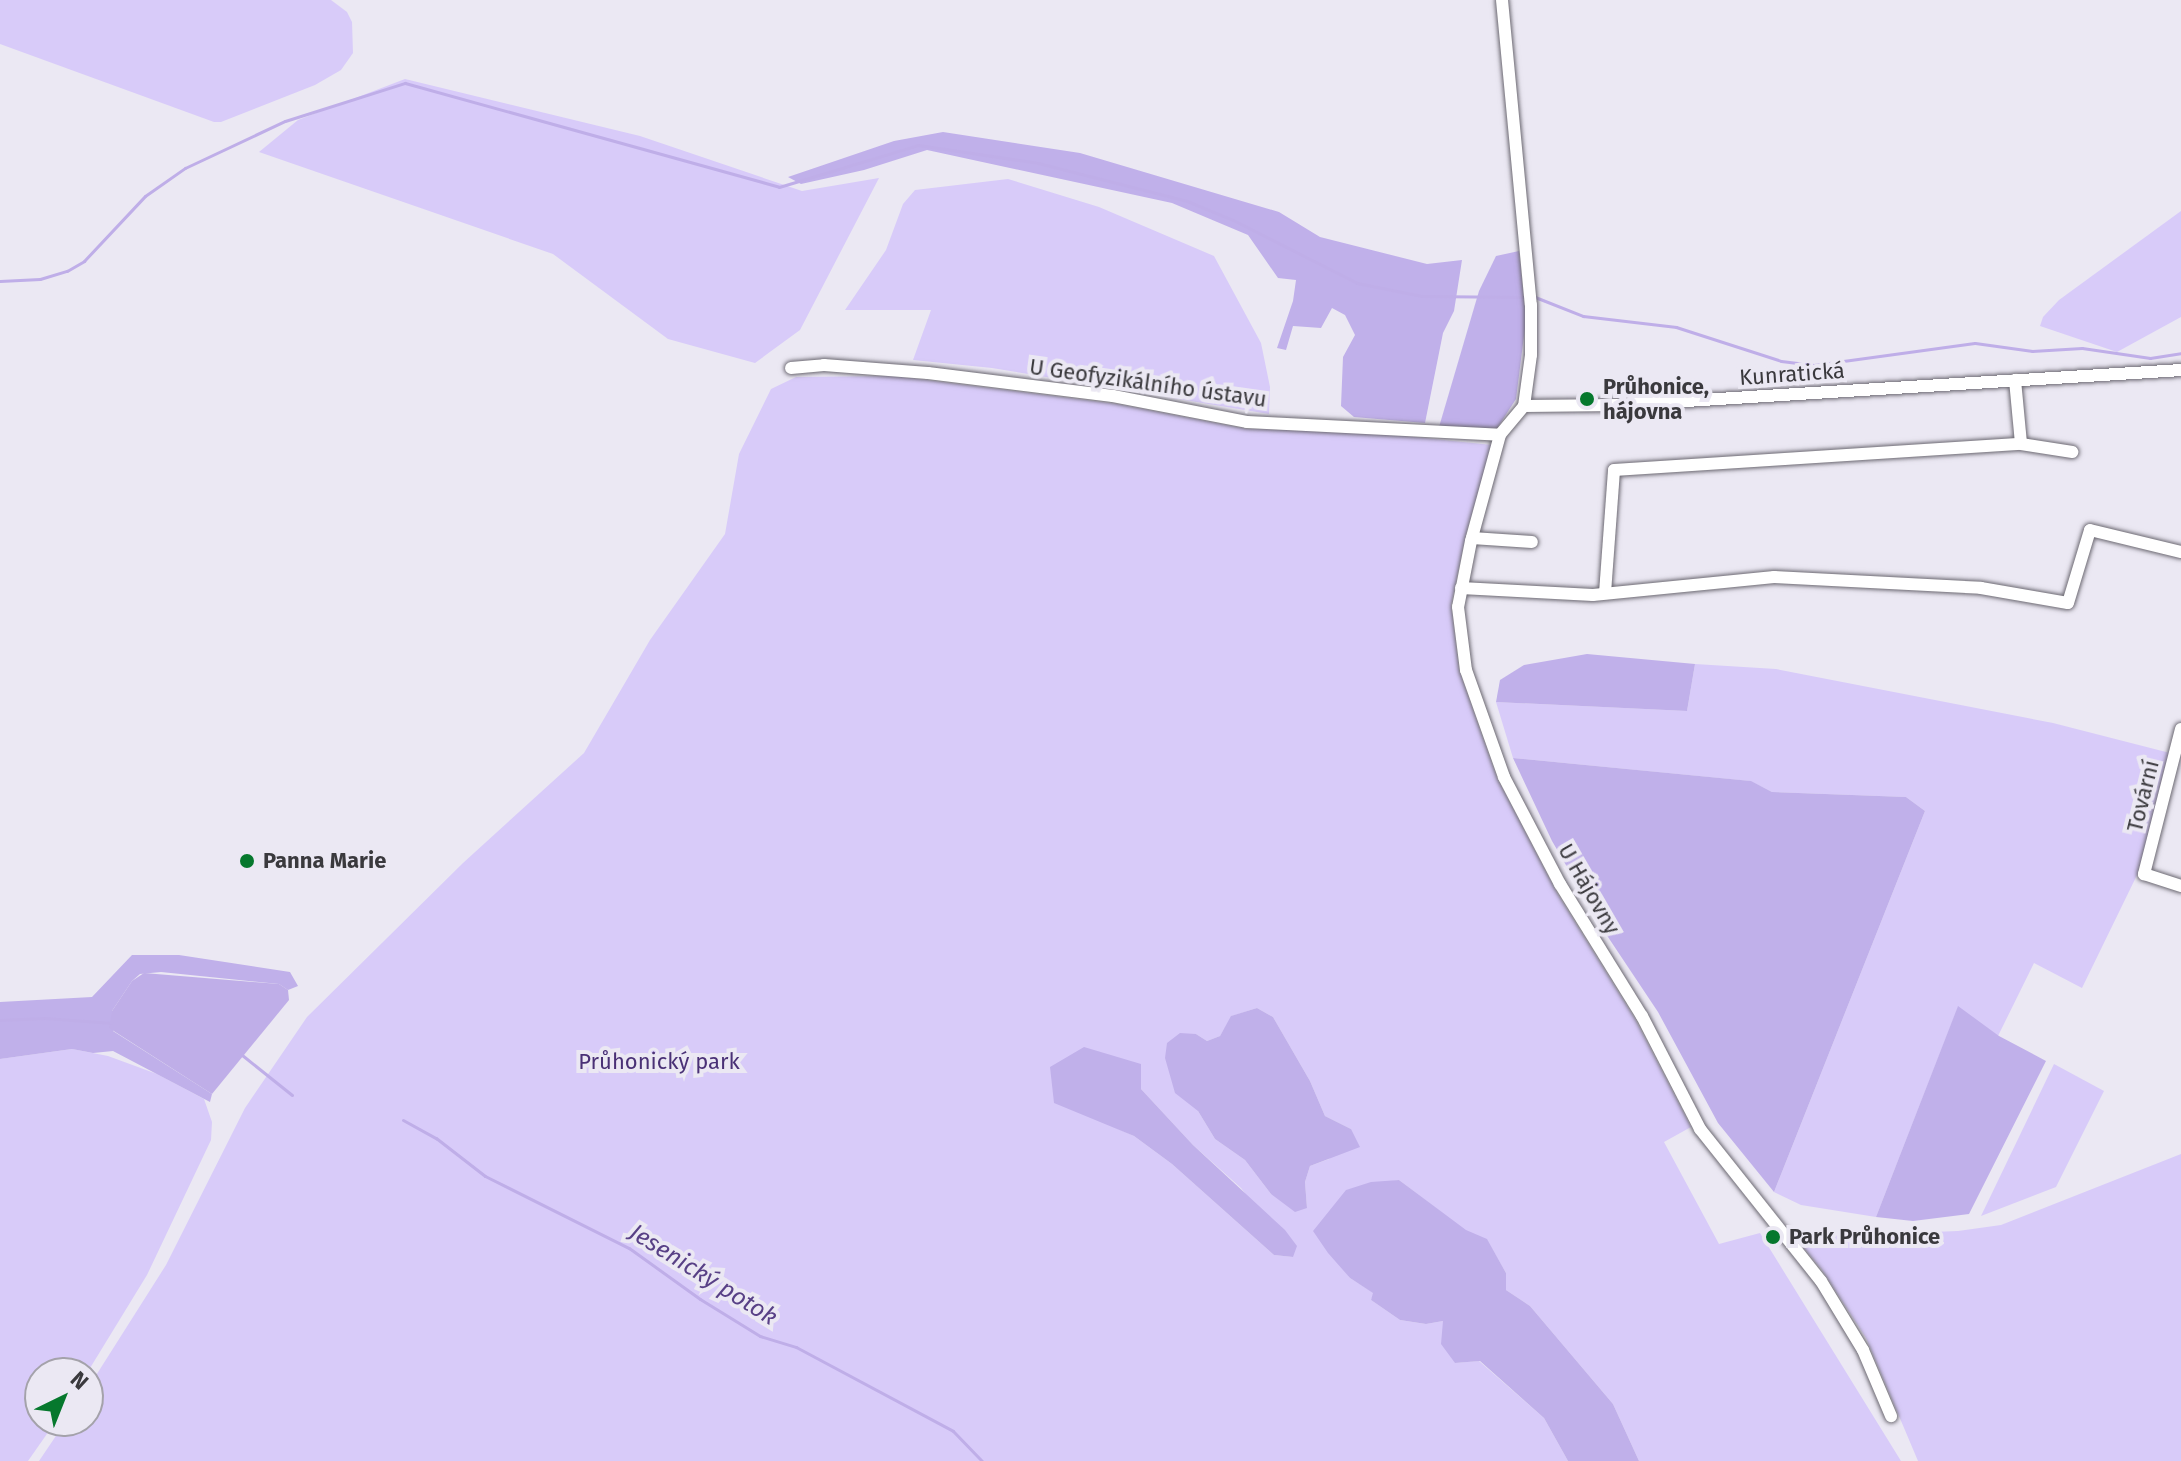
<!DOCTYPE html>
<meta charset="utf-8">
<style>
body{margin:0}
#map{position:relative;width:2181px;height:1461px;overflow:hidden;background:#ebe8f3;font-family:"Fira Sans",sans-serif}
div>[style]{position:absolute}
.green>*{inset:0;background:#d8cbf9}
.forest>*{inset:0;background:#c0b0ea}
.water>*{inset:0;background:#bfaee8}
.stream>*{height:3px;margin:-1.5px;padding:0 1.5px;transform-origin:1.5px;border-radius:1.5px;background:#bfaee8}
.roads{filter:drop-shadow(0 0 2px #6c6972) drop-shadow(0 0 2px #6c6972)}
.minor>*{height:12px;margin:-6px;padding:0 6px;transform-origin:6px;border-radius:6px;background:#fff}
.dots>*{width:22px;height:22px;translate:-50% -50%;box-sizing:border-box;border:4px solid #ebe8f3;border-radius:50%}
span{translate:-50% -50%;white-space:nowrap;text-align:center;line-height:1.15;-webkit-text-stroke:8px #ebe8f3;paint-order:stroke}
.street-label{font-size:22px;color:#3a393d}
.poi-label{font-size:22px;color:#3a393d;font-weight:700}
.left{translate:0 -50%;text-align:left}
.park-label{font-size:22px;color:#4a3176}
.water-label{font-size:24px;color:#584086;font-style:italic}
.north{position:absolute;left:24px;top:1357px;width:80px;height:80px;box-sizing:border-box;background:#ebe8f3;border:2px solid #a4a2aa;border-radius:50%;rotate:43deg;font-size:22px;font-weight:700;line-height:32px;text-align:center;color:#3a393d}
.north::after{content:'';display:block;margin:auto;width:28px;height:36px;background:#06782d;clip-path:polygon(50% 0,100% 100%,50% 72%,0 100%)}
</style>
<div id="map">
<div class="green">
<i style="clip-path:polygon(0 0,331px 0,347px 12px,352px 22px,353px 53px,341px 70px,315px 85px,221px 122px,214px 122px,0 44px)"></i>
<i style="clip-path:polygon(405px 79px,640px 136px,802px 191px,879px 178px,800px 330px,755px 363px,668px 339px,553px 254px,259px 152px,298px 120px)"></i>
<i style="clip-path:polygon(1008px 179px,1099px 207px,1214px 256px,1261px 343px,1270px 387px,1269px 414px,992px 368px,913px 360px,931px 310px,845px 310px,886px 250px,903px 204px,915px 190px)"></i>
<i style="clip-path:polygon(2181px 211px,2181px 317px,2117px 352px,2040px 326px,2043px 317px,2059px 300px)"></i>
<i style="clip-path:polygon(evenodd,894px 376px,1117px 404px,1247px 429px,1357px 431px,1492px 445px,1466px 534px,1451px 605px,1459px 670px,1497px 778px,1557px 893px,1635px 1019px,1691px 1127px,1664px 1142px,1719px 1244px,1760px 1233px,1901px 1461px,1639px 1461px,1613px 1404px,1530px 1306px,1506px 1290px,1506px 1273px,1487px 1240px,1466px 1231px,1399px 1180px,1347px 1190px,1314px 1231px,1350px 1278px,1374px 1293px,1371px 1300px,1400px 1320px,1426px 1324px,1443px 1321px,1455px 1363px,1479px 1361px,1544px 1418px,1568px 1461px,39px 1461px,66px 1421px,88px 1421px,88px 1388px,166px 1265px,245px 1108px,307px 1017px,463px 863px,584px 753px,650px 640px,725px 534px,739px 454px,771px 389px,796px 377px,894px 376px,1257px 1008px,1273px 1017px,1310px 1081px,1325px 1116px,1351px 1129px,1329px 1159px,1310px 1166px,1305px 1182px,1307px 1208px,1271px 1194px,1245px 1160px,1215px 1139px,1198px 1111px,1196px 1034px,1207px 1041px,1220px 1036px,1232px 1016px,1257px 1008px,894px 376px,1141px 1064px,1141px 1089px,1193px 1145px,1241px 1188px,1293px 1257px,1274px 1255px,1172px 1164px,1134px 1136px,1105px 1123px,1141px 1064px)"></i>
<i style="clip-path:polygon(1695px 664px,1776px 669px,2053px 723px,2170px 753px,2138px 873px,2082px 988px,2034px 963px,1998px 1036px,1958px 1007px,1876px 1217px,1801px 1205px,1774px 1192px,1925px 811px,1906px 797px,1772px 792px,1750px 781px,1513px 758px,1496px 702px,1687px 711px)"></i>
<i style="clip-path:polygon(72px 1049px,108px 1056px,157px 1074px,204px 1099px,212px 1122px,211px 1140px,147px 1275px,87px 1373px,40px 1373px,40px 1421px,56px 1421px,28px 1461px,0 1461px,0 1059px)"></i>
<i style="clip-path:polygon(2054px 1064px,2104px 1091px,2056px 1187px,1981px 1216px)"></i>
<i style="clip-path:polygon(2181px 1154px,2181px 1461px,1918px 1461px,1866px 1338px,1822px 1270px,1789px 1230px,1854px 1235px,1958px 1231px,2001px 1225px)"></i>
</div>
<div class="forest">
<i style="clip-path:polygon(943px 132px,1080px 153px,1279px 212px,1320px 237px,1427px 264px,1462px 260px,1454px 311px,1443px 333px,1425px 423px,1354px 417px,1341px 406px,1343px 357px,1355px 335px,1345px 315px,1332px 308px,1321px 328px,1293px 326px,1286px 350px,1277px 348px,1293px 301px,1296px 280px,1278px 278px,1248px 235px,1172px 203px,927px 150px,864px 170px,801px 184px,788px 177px,894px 141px)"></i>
<i style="clip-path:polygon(1519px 251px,1526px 320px,1516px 399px,1494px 433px,1439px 427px,1479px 291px,1496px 256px)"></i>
<i style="clip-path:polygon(1587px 654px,1695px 664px,1687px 711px,1496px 702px,1500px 680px,1524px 665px)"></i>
<i style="clip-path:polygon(1513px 758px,1751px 781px,1772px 792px,1906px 797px,1925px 811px,1774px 1192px,1718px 1123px,1658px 1012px,1606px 934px,1552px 841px)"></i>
<i style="clip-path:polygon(132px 955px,179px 955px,290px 972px,298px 986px,288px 990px,279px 984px,161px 972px,140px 974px,132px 981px,112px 1011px,113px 1031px,212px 1094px,210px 1102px,113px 1051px,93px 1053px,72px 1049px,0 1059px,0 1002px,92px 997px)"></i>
<i style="clip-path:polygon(1958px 1006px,1999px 1036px,2046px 1061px,1969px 1214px,1913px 1221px,1876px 1217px)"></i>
<i style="clip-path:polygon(1257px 1008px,1273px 1017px,1310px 1081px,1325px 1116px,1351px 1129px,1360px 1147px,1310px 1166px,1305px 1182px,1307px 1208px,1295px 1212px,1271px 1194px,1245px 1160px,1215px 1139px,1198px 1111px,1175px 1093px,1165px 1058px,1167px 1043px,1180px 1033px,1196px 1034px,1207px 1041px,1220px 1036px,1231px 1016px)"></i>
<i style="clip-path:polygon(1084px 1047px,1141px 1064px,1141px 1089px,1193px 1145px,1285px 1230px,1297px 1246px,1293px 1257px,1274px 1255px,1172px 1164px,1134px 1136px,1054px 1103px,1050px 1067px)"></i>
<i style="clip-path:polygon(1399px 1180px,1466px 1230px,1487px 1239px,1506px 1273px,1506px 1290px,1530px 1306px,1613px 1404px,1639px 1461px,1568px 1461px,1544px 1418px,1480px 1361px,1455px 1363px,1441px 1344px,1443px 1321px,1426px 1324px,1400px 1320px,1371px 1300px,1373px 1293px,1350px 1278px,1328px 1253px,1313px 1231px,1346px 1190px,1371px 1182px)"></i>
</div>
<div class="water">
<i style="clip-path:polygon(144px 973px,279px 984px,288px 990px,289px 1000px,212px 1094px,109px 1028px,112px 1011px,132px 981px)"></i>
</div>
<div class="stream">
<i style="left:0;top:281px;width:40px;rotate:-2.9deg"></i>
<i style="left:40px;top:279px;width:28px;rotate:-17deg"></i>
<i style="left:67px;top:271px;width:20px;rotate:-30deg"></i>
<i style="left:84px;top:261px;width:89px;rotate:-46.8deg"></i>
<i style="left:145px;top:196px;width:49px;rotate:-35deg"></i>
<i style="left:185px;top:168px;width:110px;rotate:-25.2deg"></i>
<i style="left:285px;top:121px;width:126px;rotate:-17.6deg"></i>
<i style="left:405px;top:83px;width:388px;rotate:15.5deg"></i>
<i style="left:779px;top:187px;width:145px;rotate:-16.8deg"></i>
<i style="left:918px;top:145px;width:121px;rotate:8.5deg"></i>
<i style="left:1038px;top:163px;width:154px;rotate:14.3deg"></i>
<i style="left:1187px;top:201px;width:50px;rotate:22.4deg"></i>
<i style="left:1233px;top:220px;width:139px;rotate:26.9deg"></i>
<i style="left:1357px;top:283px;width:66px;rotate:11.3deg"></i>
<i style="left:1422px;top:296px;width:106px;rotate:0.5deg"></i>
<i style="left:1535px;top:297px;width:52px;rotate:21.6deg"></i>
<i style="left:1583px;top:316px;width:94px;rotate:6.7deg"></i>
<i style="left:1676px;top:327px;width:110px;rotate:17.9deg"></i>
<i style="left:1781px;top:361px;width:33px;rotate:7deg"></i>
<i style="left:1814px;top:365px;width:162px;rotate:-7.8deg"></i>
<i style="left:1975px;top:343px;width:58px;rotate:8deg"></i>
<i style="left:2032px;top:351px;width:50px;rotate:-3.4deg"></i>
<i style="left:2082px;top:348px;width:69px;rotate:8.4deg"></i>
<i style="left:2150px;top:358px;width:31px;rotate:-9deg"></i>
<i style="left:0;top:1020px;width:45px;rotate:-2.5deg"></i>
<i style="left:45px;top:1018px;width:67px;rotate:4.3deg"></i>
<i style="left:242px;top:1055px;width:64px;rotate:38.7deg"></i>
<i style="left:403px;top:1120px;width:38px;rotate:29deg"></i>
<i style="left:436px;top:1138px;width:62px;rotate:37.8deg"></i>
<i style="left:485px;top:1176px;width:161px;rotate:26.6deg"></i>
<i style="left:629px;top:1248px;width:87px;rotate:35.7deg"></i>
<i style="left:700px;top:1299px;width:70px;rotate:31.7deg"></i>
<i style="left:760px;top:1336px;width:38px;rotate:17deg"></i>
<i style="left:796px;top:1347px;width:178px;rotate:28.1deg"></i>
<i style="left:953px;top:1431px;width:42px;rotate:46deg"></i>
</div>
<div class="roads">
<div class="minor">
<i style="left:1502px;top:0;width:306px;rotate:84.6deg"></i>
<i style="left:1531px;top:305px;width:50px;rotate:90deg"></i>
<i style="left:1531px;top:355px;width:51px;rotate:97.8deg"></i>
<i style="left:791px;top:368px;width:33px;rotate:-5deg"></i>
<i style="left:824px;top:365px;width:104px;rotate:4.4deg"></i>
<i style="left:928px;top:373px;width:186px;rotate:7.1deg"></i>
<i style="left:1113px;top:396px;width:136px;rotate:11deg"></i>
<i style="left:1247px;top:422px;width:253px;rotate:2.9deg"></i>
<i style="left:2015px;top:380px;width:64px;rotate:84.6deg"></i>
<i style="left:1524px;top:406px;width:38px;rotate:130deg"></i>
<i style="left:1500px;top:435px;width:110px;rotate:105.3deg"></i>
<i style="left:1471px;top:541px;width:67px;rotate:101.1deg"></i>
<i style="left:1458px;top:607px;width:64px;rotate:82.8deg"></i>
<i style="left:1466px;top:670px;width:114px;rotate:70.4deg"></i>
<i style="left:1504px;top:777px;width:121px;rotate:62.4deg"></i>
<i style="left:1560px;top:884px;width:155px;rotate:58.2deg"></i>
<i style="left:1642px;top:1016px;width:127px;rotate:62.8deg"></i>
<i style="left:1700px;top:1129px;width:194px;rotate:51.5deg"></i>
<i style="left:1821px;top:1281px;width:81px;rotate:58.7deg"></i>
<i style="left:1863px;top:1350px;width:72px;rotate:67deg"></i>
<i style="left:1524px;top:406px;width:98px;rotate:-0.6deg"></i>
<i style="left:1622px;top:405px;width:560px;rotate:-3.58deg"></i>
<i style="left:1472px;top:538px;width:60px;rotate:3.8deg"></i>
<i style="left:1461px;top:588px;width:132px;rotate:3deg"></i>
<i style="left:1593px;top:595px;width:182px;rotate:-5.7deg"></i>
<i style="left:1774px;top:577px;width:207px;rotate:3deg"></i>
<i style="left:1981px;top:588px;width:88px;rotate:9.8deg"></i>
<i style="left:2068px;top:603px;width:76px;rotate:-73.2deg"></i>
<i style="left:2090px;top:530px;width:94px;rotate:13.6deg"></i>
<i style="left:1605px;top:593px;width:123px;rotate:-85.8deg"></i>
<i style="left:1614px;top:470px;width:408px;rotate:-3.7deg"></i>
<i style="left:2021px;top:444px;width:52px;rotate:8.9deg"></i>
<i style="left:2181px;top:729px;width:150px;rotate:104.3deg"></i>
<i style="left:2144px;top:874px;width:39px;rotate:18deg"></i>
</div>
</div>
<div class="dots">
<i style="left:1587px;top:399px;background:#06782d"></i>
<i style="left:247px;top:861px;background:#06782d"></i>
<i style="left:1773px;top:1237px;background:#06782d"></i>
</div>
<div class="street-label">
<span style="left:1792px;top:374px;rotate:-4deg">Kunratická</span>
<span style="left:1148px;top:383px;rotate:8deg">U Geofyzikálního ústavu</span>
<span style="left:2143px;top:796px;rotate:-76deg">Tovární</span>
<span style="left:1589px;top:889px;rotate:60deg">U Hájovny</span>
</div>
<div class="poi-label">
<span class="left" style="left:1603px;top:399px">Průhonice,<br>hájovna</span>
<span class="left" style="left:263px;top:861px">Panna Marie</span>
<span class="left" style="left:1789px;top:1237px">Park Průhonice</span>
</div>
<div class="park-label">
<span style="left:659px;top:1062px">Průhonický park</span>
</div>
<div class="water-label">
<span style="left:703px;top:1275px;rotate:32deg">Jesenický potok</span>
</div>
<div class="north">N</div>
</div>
